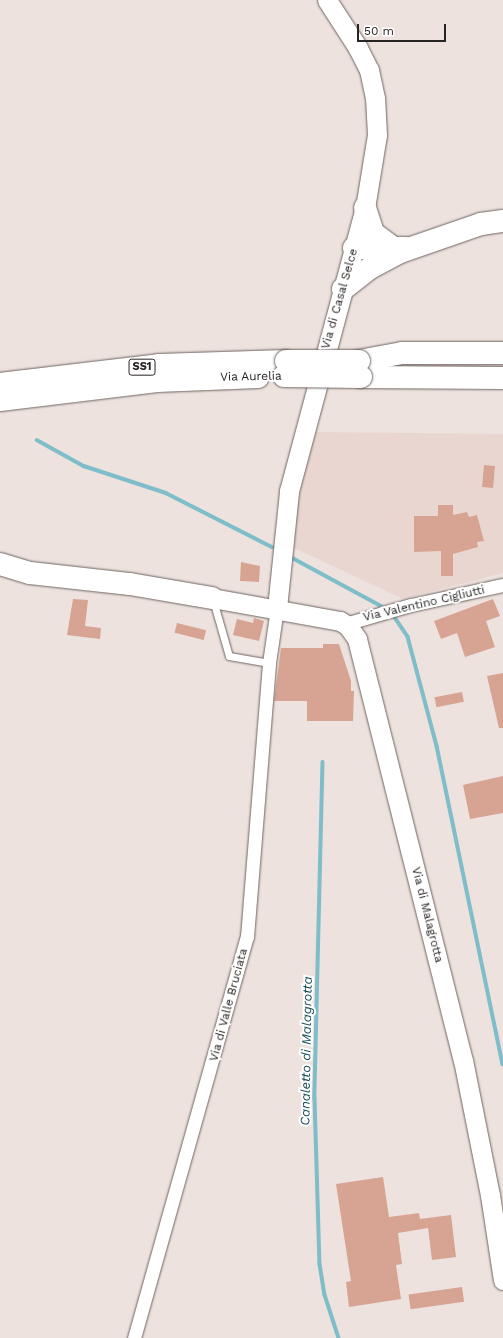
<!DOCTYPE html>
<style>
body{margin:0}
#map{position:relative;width:503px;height:1338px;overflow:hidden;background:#ede2de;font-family:"Work Sans",sans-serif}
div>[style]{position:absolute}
.built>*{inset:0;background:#ead6d0}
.stream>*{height:3.5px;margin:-1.75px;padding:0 1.75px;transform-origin:1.75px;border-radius:1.75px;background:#7ebdc9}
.building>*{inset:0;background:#d7a393;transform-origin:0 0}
.roads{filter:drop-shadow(0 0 1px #6e6461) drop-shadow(0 0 1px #6e6461)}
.lane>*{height:7px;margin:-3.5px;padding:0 3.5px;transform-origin:3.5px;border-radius:3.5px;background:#fff}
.street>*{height:13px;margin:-6.5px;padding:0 6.5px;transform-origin:6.5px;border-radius:6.5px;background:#fff}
.secondary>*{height:19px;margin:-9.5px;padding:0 9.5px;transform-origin:9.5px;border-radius:9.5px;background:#fff}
.highway>*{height:22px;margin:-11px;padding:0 11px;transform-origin:11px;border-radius:11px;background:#fff}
.bridges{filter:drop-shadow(0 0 1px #6e6461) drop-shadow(0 0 1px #6e6461)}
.highway-bridge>*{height:22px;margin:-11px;padding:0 11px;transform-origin:11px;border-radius:11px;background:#fff}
span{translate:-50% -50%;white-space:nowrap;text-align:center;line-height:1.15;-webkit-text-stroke:4px #fff;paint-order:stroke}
.shield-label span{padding:1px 3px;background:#fff;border:1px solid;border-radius:3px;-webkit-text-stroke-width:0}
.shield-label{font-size:11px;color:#282423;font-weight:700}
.street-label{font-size:12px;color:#282423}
.water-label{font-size:13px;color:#144c54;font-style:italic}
.scale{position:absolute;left:357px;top:24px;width:89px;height:18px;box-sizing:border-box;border:2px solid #282423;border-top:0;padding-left:5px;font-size:12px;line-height:14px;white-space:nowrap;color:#282423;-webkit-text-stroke:3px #fff;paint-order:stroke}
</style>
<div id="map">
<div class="built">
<i style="clip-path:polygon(315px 432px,503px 434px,503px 573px,403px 599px,290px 546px,298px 495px)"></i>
</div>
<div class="stream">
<i style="left:37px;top:440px;width:54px;rotate:29deg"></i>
<i style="left:84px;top:466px;width:86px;rotate:18.2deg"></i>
<i style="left:166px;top:493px;width:119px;rotate:27deg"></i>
<i style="left:287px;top:555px;width:114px;rotate:28.4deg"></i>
<i style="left:392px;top:613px;width:29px;rotate:56deg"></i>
<i style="left:408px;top:637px;width:113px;rotate:75.1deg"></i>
<i style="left:437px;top:746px;width:325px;rotate:78.3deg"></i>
<i style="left:323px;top:762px;width:336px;rotate:91.4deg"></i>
<i style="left:315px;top:1098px;width:166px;rotate:88.3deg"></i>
<i style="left:320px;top:1264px;width:31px;rotate:81deg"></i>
<i style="left:325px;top:1295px;width:45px;rotate:72deg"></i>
</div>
<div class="building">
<i style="left:484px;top:465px;width:11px;height:22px;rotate:5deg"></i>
<i style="clip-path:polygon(438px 505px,453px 505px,453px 515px,467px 512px,469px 517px,477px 515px,484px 541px,477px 542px,478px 547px,453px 554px,453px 576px,441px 576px,441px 551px,414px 552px,414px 516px,438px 516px)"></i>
<i style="clip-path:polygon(241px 562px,260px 566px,259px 582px,240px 581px)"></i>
<i style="clip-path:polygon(73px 599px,88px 600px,85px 626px,101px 628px,100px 639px,67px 635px)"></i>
<i style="clip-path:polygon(493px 599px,500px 616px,486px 621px,495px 647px,465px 657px,457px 633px,441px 639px,434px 621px)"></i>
<i style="clip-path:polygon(254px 618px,264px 621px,259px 641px,233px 635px,237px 619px,253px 623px)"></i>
<i style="left:177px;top:623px;width:30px;height:10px;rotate:14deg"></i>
<i style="clip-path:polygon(323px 644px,339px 644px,351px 681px,351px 691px,354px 691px,353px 721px,307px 721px,307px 701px,274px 701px,281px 648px,323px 648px)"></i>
<i style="clip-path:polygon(503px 673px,503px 728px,499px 728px,487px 676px)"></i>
<i style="left:462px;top:692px;width:10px;height:28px;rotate:79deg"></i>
<i style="clip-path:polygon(503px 776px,503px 813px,470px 819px,463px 785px)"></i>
<i style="clip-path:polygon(383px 1177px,389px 1217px,419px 1213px,420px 1219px,451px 1215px,456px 1257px,432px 1260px,428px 1228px,398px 1233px,402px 1264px,396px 1265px,401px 1299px,349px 1307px,346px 1282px,351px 1281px,336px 1184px)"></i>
<i style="left:462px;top:1287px;width:15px;height:54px;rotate:82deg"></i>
</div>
<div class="roads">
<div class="lane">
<i style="left:213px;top:600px;width:58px;rotate:74.1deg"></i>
<i style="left:229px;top:656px;width:41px;rotate:9.9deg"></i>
</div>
<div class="street">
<i style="left:345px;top:624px;width:69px;rotate:-16.1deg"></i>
<i style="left:411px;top:605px;width:94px;rotate:-12.3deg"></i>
<i style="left:134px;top:1338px;width:417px;rotate:-74.3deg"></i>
<i style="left:247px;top:937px;width:275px;rotate:-85.4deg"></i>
<i style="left:269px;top:663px;width:56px;rotate:-81.7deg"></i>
</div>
<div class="secondary">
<i style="left:212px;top:598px;width:130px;rotate:10.2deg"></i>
<i style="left:340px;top:621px;width:9px;rotate:32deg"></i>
<i style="left:348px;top:626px;width:16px;rotate:55deg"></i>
<i style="left:357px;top:639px;width:434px;rotate:75.9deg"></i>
<i style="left:463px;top:1060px;width:138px;rotate:78.7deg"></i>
<i style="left:490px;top:1195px;width:86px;rotate:81.3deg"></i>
<i style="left:277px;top:608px;width:118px;rotate:-84.1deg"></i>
<i style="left:289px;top:491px;width:293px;rotate:-75deg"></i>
<i style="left:365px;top:208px;width:74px;rotate:-80.7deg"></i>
<i style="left:377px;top:135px;width:37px;rotate:-93deg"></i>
<i style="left:375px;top:98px;width:29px;rotate:-102deg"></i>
<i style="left:369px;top:70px;width:25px;rotate:-117deg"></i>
<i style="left:358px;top:48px;width:57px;rotate:-122.9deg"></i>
</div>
<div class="highway">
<i style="left:365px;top:208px;width:26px;rotate:72deg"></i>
<i style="left:373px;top:233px;width:26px;rotate:36deg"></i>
<i style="left:354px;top:248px;width:52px"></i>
<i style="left:343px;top:289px;width:34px;rotate:-38deg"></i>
<i style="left:370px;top:268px;width:34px;rotate:-28deg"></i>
<i style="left:400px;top:252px;width:86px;rotate:-19.1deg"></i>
<i style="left:481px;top:224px;width:22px;rotate:-8deg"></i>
<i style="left:359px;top:361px;width:44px;rotate:-10.5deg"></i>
<i style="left:402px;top:353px;width:101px"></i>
<i style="left:361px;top:377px;width:142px;rotate:0.4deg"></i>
<i style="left:0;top:384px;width:160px;rotate:-6.8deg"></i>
<i style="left:159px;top:365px;width:127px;rotate:-1.8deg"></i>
<i style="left:0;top:400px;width:158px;rotate:-6.9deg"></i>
<i style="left:157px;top:381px;width:101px;rotate:-2.3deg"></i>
<i style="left:0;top:564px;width:31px;rotate:17deg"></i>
<i style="left:30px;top:573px;width:101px;rotate:6.3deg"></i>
<i style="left:130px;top:584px;width:83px;rotate:9.7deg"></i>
</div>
</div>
<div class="bridges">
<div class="highway-bridge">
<i style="left:286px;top:361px;width:73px"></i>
<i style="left:284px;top:376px;width:77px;rotate:0.7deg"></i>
</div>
</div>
<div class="shield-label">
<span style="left:142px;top:367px">SS1</span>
</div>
<div class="street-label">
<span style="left:340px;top:299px;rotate:-74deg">Via di Casal Selce</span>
<span style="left:251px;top:377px;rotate:-1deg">Via Aurelia</span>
<span style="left:424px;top:604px;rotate:-13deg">Via Valentino Cigliutti</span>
<span style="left:427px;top:915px;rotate:76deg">Via di Malagrotta</span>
<span style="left:229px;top:1005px;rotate:-75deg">Via di Valle Bruciata</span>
</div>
<div class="water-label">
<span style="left:307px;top:1051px;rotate:-89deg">Canaletto di Malagrotta</span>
</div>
<div class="scale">50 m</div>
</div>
